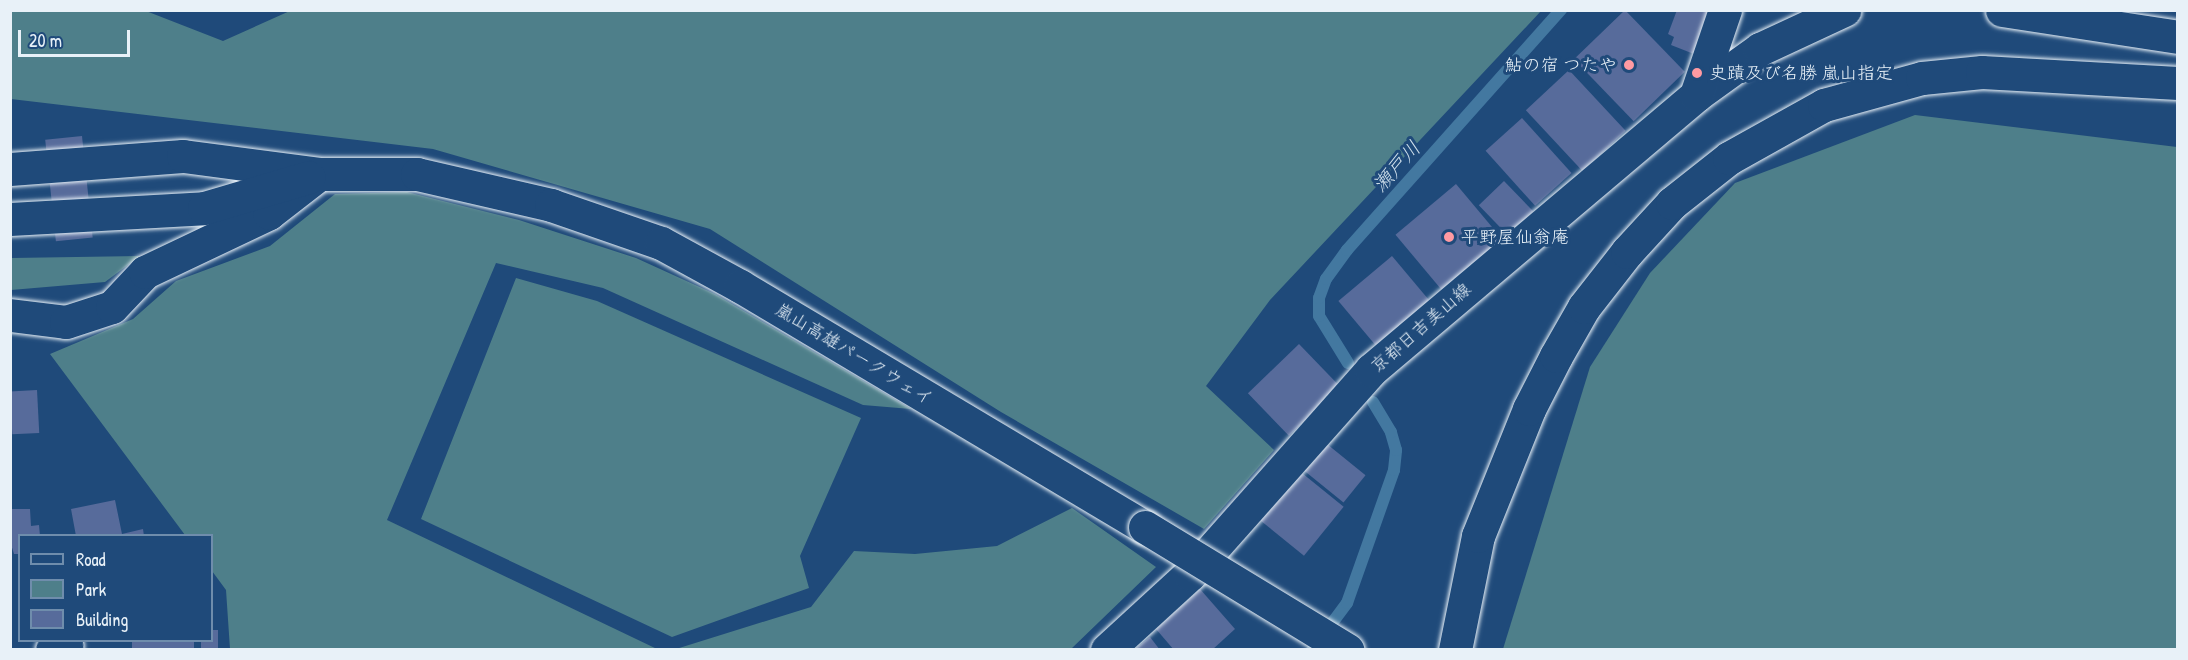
<!DOCTYPE html>
<meta charset="utf-8">
<style>
body{margin:0}
#map{position:relative;width:2188px;height:660px;overflow:hidden;background:#1f4a7a;font-family:"Patrick Hand","Klee One",sans-serif}
div>[style]{position:absolute}
.green>*{inset:0;background:#4e7f8a}
.stream>*{height:12px;margin:-6px;padding:0 6px;transform-origin:6px;border-radius:6px;background:#4378a0}
.building>*{inset:0;background:#576b9b;transform-origin:0 0}
.roads{filter:drop-shadow(0 0 2px #e8f1f8) drop-shadow(0 0 2px #e8f1f8)}
.minor>*{height:33px;margin:-16.5px;padding:0 16.5px;transform-origin:16.5px;border-radius:16.5px;background:#1f4a7a}
.tertiary>*{height:33px;margin:-16.5px;padding:0 16.5px;transform-origin:16.5px;border-radius:16.5px;background:#1f4a7a}
.secondary>*{height:33px;margin:-16.5px;padding:0 16.5px;transform-origin:16.5px;border-radius:16.5px;background:#1f4a7a}
.primary>*{height:33px;margin:-16.5px;padding:0 16.5px;transform-origin:16.5px;border-radius:16.5px;background:#1f4a7a}
.bridges{filter:drop-shadow(0 0 2px #e8f1f8) drop-shadow(0 0 2px #e8f1f8)}
.tertiary-bridge>*{height:33px;margin:-16.5px;padding:0 16.5px;transform-origin:16.5px;border-radius:16.5px;background:#1f4a7a}
.dots>*{width:16px;height:16px;translate:-50% -50%;box-sizing:border-box;border:3px solid #1f4a7a;border-radius:50%}
span{translate:-50% -50%;white-space:nowrap;text-align:center;line-height:1.15;-webkit-text-stroke:6px #1f4a7a;paint-order:stroke}
.poi-label{font-size:18px;color:#e8f1f8}
.right{translate:-100% -50%;text-align:right}
.left{translate:0 -50%;text-align:left}
.street-label{font-size:18px;color:#e8f1f8}
.water-label{font-size:20px;color:#cfdfeb;font-style:italic}
.frame{position:absolute;inset:0;border:12px solid #e8f1f8;pointer-events:none}
.legend{position:absolute;left:18px;top:534px;width:195px;height:108px;box-sizing:border-box;background:#1f4a7a;border:2px solid #6f8dac;margin:0;padding:8px 10px;list-style:none;font-size:18px;color:#e8f1f8}
.legend li{display:flex;align-items:center;gap:12px;height:30px}
.legend b{width:30px;border:2px solid #6f8dac}
.scale{position:absolute;left:18px;top:30px;width:112px;height:27px;box-sizing:border-box;border:3px solid #e8f1f8;border-top:0;padding-left:8px;font-size:18px;line-height:21px;white-space:nowrap;color:#e8f1f8;-webkit-text-stroke:4px #1f4a7a;paint-order:stroke}
</style>
<div id="map">
<div class="green">
<i style="clip-path:polygon(292px 10px,1541px 10px,1541px 11px,1270px 300px,1206px 386px,1274px 450px,1204px 529px,1001px 412px,710px 229px,433px 149px,11px 99px,11px 11px,146px 11px,223px 41px)"></i>
<i style="clip-path:polygon(1915px 115px,2177px 147px,2177px 649px,1503px 649px,1590px 367px,1650px 273px,1735px 183px)"></i>
<i style="clip-path:polygon(407px 192px,519px 220px,636px 258px,715px 294px,911px 409px,863px 405px,603px 288px,496px 263px,387px 520px,657px 649px,230px 649px,226px 590px,212px 571px,212px 536px,185px 535px,50px 354px,133px 319px,176px 281px,270px 246px,335px 194px)"></i>
<i style="clip-path:polygon(140px 256px,105px 282px,11px 290px,11px 258px)"></i>
<i style="clip-path:polygon(516px 278px,597px 301px,861px 418px,800px 556px,809px 588px,672px 637px,421px 519px)"></i>
<i style="clip-path:polygon(1072px 508px,1156px 567px,1071px 649px,676px 649px,811px 607px,854px 551px,915px 554px,997px 546px)"></i>
</div>
<div class="stream">
<i style="left:1348px;top:363px;width:55px;rotate:-121.7deg"></i>
<i style="left:1319px;top:316px;width:18px;rotate:-90deg"></i>
<i style="left:1319px;top:298px;width:20px;rotate:-70deg"></i>
<i style="left:1326px;top:279px;width:36px;rotate:-54deg"></i>
<i style="left:1347px;top:250px;width:322px;rotate:-48.3deg"></i>
<i style="left:1312px;top:650px;width:59px;rotate:-53.3deg"></i>
<i style="left:1347px;top:603px;width:141px;rotate:-70.5deg"></i>
<i style="left:1394px;top:470px;width:20px;rotate:-84deg"></i>
<i style="left:1396px;top:450px;width:19px;rotate:-106deg"></i>
<i style="left:1391px;top:432px;width:35px;rotate:-121deg"></i>
</div>
<div class="building">
<i style="left:1625px;top:10px;width:86px;height:71px;rotate:46deg"></i>
<i style="clip-path:polygon(1677px 10px,1716px 10px,1699px 56px,1671px 45px,1674px 37px,1668px 34px)"></i>
<i style="left:1569px;top:70px;width:83px;height:59px;rotate:47deg"></i>
<i style="left:1522px;top:118px;width:74px;height:49px;rotate:48deg"></i>
<i style="left:82px;top:136px;width:102px;height:37px;rotate:84deg"></i>
<i style="left:1504px;top:181px;width:42px;height:35px;rotate:46deg"></i>
<i style="left:1456px;top:184px;width:72px;height:79px;rotate:50deg"></i>
<i style="left:1392px;top:256px;width:64px;height:70px;rotate:50deg"></i>
<i style="left:1299px;top:344px;width:59px;height:71px;rotate:46deg"></i>
<i style="left:37px;top:390px;width:43px;height:27px;rotate:87deg"></i>
<i style="left:1322px;top:440px;width:56px;height:35px;rotate:39deg"></i>
<i style="left:1297px;top:469px;width:60px;height:63px;rotate:39deg"></i>
<i style="clip-path:polygon(115px 500px,122px 534px,143px 529px,144px 536px,76px 536px,71px 509px)"></i>
<i style="clip-path:polygon(10px 509px,30px 509px,31px 526px,39px 525px,40px 536px,20px 536px,20px 554px,14px 554px,10px 541px)"></i>
<i style="clip-path:polygon(1200px 589px,1235px 629px,1212px 650px,1174px 650px,1156px 629px)"></i>
<i style="clip-path:polygon(212px 630px,218px 630px,218px 650px,201px 650px,201px 640px,212px 640px)"></i>
<i style="clip-path:polygon(1150px 637px,1160px 650px,1134px 650px)"></i>
<i style="left:132px;top:640px;width:62px;height:10px"></i>
</div>
<div class="roads">
<div class="minor">
<i style="left:10px;top:315px;width:56px;rotate:7.1deg"></i>
<i style="left:66px;top:322px;width:48px;rotate:-18.1deg"></i>
<i style="left:112px;top:307px;width:48px;rotate:-46.7deg"></i>
<i style="left:145px;top:272px;width:137px;rotate:-25.4deg"></i>
<i style="left:269px;top:213px;width:62px;rotate:-37.8deg"></i>
<i style="left:52px;top:650px;width:15px;rotate:-16deg"></i>
</div>
<div class="tertiary">
<i style="left:10px;top:169px;width:173px;rotate:-4.3deg"></i>
<i style="left:183px;top:156px;width:137px;rotate:7.5deg"></i>
<i style="left:319px;top:174px;width:98px"></i>
<i style="left:417px;top:174px;width:138px;rotate:13deg"></i>
<i style="left:551px;top:205px;width:116px;rotate:19.1deg"></i>
<i style="left:661px;top:243px;width:90px;rotate:28.6deg"></i>
<i style="left:740px;top:286px;width:471px;rotate:30.8deg"></i>
<i style="left:10px;top:219px;width:194px;rotate:-3.2deg"></i>
<i style="left:204px;top:208px;width:109px;rotate:-16.4deg"></i>
<i style="left:1455px;top:650px;width:116px;rotate:-78.6deg"></i>
<i style="left:1478px;top:536px;width:137px;rotate:-68.1deg"></i>
<i style="left:1529px;top:409px;width:59px;rotate:-63deg"></i>
<i style="left:1556px;top:356px;width:56px;rotate:-60.3deg"></i>
<i style="left:1584px;top:307px;width:70px;rotate:-52deg"></i>
<i style="left:1627px;top:252px;width:67px;rotate:-47.4deg"></i>
<i style="left:1672px;top:203px;width:73px;rotate:-38.3deg"></i>
<i style="left:1729px;top:158px;width:109px;rotate:-29.2deg"></i>
<i style="left:1824px;top:105px;width:102px;rotate:-15.4deg"></i>
<i style="left:1922px;top:78px;width:60px;rotate:-5.7deg"></i>
<i style="left:1982px;top:72px;width:196px;rotate:3.2deg"></i>
</div>
<div class="secondary">
<i style="left:2002px;top:10px;width:178px;rotate:8.7deg"></i>
<i style="left:1696px;top:95px;width:79px;rotate:-35.7deg"></i>
<i style="left:1760px;top:49px;width:93px;rotate:-24.9deg"></i>
</div>
<div class="primary">
<i style="left:1107px;top:650px;width:113px;rotate:-42.5deg"></i>
<i style="left:1190px;top:574px;width:273px;rotate:-48.4deg"></i>
<i style="left:1371px;top:370px;width:426px;rotate:-40.2deg"></i>
<i style="left:1696px;top:95px;width:90px;rotate:-71.2deg"></i>
</div>
</div>
<div class="bridges">
<div class="tertiary-bridge">
<i style="left:1145px;top:527px;width:237px;rotate:31.3deg"></i>
</div>
</div>
<div class="dots">
<i style="left:1629px;top:65px;background:#ff9aa2"></i>
<i style="left:1697px;top:73px;background:#ff9aa2"></i>
<i style="left:1449px;top:237px;background:#ff9aa2"></i>
</div>
<div class="poi-label">
<span class="right" style="left:1617px;top:65px">鮎の宿 つたや</span>
<span class="left" style="left:1709px;top:73px">史蹟及び名勝 嵐山指定</span>
<span class="left" style="left:1461px;top:237px">平野屋仙翁庵</span>
</div>
<div class="street-label">
<span style="left:1421px;top:328px;rotate:-41deg">京都日吉美山線</span>
<span style="left:854px;top:354px;rotate:31deg">嵐山高雄パークウェイ</span>
</div>
<div class="water-label">
<span style="left:1396px;top:166px;rotate:-48deg">瀬戸川</span>
</div>
<div class="frame"></div>
<ul class="legend">
<li><b style="height:8px;background:#1f4a7a"></b>Road</li>
<li><b style="height:16px;background:#4e7f8a"></b>Park</li>
<li><b style="height:16px;background:#576b9b"></b>Building</li>
</ul>
<div class="scale">20 m</div>
</div>
